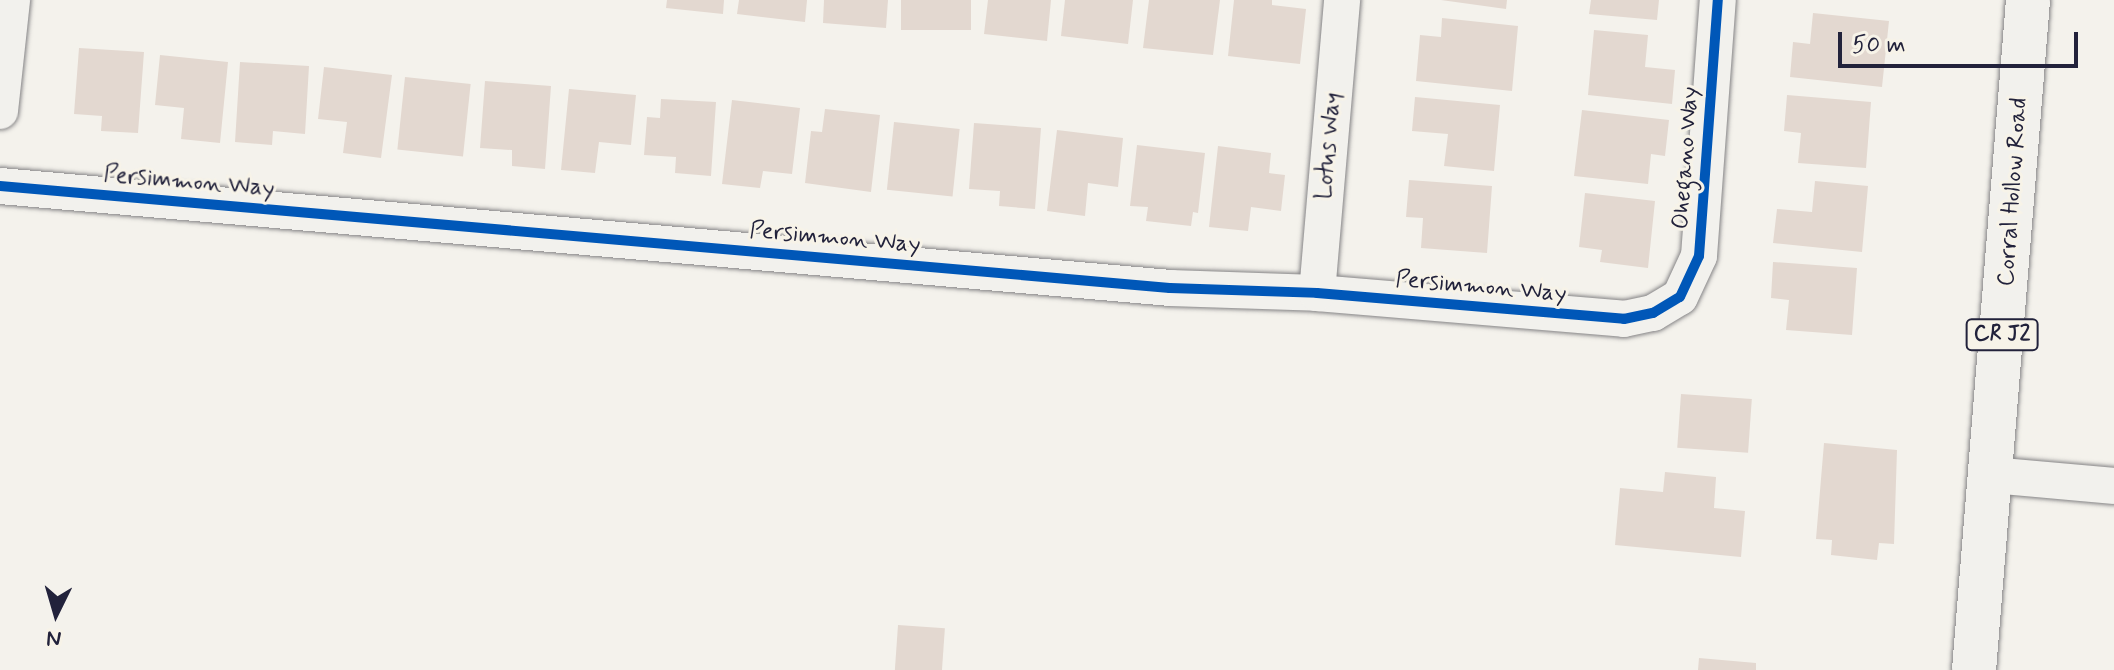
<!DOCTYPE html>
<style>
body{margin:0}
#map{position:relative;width:2114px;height:670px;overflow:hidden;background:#f4f2ec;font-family:Mynerve,sans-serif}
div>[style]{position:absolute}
.building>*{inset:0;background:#e3d8d0;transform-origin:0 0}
.roads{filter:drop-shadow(0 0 2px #858486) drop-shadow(0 0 2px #858486)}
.minor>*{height:36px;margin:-18px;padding:0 18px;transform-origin:18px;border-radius:18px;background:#f2f1ed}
.major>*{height:44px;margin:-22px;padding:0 22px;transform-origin:22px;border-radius:22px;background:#f2f1ed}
.cycleway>*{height:10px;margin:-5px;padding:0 5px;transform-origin:5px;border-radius:5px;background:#0057b8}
span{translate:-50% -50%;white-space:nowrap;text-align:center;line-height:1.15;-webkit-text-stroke:6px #f7f3e8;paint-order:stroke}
.shield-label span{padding:2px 6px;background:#f7f3e8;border:2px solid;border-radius:6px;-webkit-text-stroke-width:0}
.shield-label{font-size:22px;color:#22223b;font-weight:700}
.street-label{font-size:24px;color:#22223b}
.north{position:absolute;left:16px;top:574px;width:80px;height:80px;-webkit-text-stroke:6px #f7f3e8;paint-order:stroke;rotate:185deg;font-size:22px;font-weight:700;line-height:32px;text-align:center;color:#22223b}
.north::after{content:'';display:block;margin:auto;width:28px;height:36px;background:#22223b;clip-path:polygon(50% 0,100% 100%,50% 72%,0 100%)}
.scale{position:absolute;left:1838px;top:32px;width:240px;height:36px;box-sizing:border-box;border:4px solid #22223b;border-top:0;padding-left:10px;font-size:24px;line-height:28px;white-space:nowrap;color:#22223b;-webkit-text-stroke:6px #f7f3e8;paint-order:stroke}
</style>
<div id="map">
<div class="building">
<i style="clip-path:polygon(667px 0,724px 0,723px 14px,666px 8px)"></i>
<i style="clip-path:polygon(739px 0,807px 0,805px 22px,737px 14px)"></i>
<i style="clip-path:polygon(824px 0,888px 0,886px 28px,823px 23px)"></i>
<i style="left:901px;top:0;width:70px;height:30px"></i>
<i style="clip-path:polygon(988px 0,1051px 0,1047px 41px,984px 34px)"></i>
<i style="clip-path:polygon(1065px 0,1133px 0,1128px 44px,1061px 36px)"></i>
<i style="clip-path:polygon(1149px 0,1220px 0,1213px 55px,1143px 48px)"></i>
<i style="clip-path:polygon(1234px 0,1272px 0,1272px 5px,1306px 9px,1300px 64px,1228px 56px)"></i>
<i style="clip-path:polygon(1441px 0,1507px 0,1506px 9px)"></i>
<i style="clip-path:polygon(1591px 0,1659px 0,1657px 20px,1589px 14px)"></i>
<i style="clip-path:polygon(1813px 13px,1889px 21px,1882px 87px,1790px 77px,1793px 42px,1810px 44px)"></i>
<i style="clip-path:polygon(1442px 18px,1518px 26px,1512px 91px,1416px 81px,1420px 35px,1441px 37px)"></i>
<i style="clip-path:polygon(1594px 30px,1648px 35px,1645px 67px,1675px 70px,1672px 104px,1588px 95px)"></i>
<i style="clip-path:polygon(79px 48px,144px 52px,138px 133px,101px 131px,102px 116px,74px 114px)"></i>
<i style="clip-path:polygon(160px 55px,228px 62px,220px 143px,181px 139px,184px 108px,155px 105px)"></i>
<i style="clip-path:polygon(240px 62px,309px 66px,305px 134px,273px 131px,272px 145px,235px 142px)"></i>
<i style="clip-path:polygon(324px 67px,392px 75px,381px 158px,343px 153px,347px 122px,318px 119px)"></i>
<i style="left:405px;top:77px;width:66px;height:73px;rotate:6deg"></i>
<i style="clip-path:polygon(485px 81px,551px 86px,545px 169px,512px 166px,512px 150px,480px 148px)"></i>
<i style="clip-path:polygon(569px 89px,636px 95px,631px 145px,599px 142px,595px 173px,561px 170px)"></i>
<i style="clip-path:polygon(1787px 95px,1871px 102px,1866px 168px,1798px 163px,1801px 133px,1784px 131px)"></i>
<i style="clip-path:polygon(1415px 97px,1500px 105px,1494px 171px,1444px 166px,1448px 134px,1412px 131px)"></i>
<i style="clip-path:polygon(661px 99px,716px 102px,711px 176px,675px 173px,676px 157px,644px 155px,647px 117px,660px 118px)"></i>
<i style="clip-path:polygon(732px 100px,800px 108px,792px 174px,763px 171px,760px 188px,722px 184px)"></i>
<i style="clip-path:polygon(825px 109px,880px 115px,871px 192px,805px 183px,811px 131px,822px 132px)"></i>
<i style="clip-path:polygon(1582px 110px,1669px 120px,1665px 156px,1651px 154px,1648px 184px,1574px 176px)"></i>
<i style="left:894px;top:122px;width:66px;height:68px;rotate:6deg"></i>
<i style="clip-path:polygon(974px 123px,1041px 128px,1035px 209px,999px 206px,1000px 191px,969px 189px)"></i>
<i style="clip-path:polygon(1057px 130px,1123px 138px,1118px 187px,1088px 183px,1085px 216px,1047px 211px)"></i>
<i style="clip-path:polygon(1137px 145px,1205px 153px,1198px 213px,1193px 212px,1191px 226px,1146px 221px,1148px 207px,1130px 206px)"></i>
<i style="clip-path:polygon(1218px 146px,1271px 153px,1269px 173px,1285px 175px,1281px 211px,1251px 207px,1248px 231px,1209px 227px)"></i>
<i style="clip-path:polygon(1409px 180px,1492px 186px,1487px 253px,1421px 248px,1423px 218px,1406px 217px)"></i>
<i style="clip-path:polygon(1815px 181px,1868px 186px,1862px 252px,1773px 243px,1777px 209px,1812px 212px)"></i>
<i style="clip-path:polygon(1585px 193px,1655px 201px,1648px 268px,1600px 262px,1602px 250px,1579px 247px)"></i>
<i style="clip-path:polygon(1773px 262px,1857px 268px,1852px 335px,1786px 330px,1789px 300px,1771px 298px)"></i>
<i style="left:1681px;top:394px;width:71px;height:54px;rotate:4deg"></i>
<i style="clip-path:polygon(1824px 443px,1897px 450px,1894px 544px,1879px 543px,1877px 560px,1831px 555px,1832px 540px,1816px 539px)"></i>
<i style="clip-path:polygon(1665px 472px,1716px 477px,1714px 508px,1745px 511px,1741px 557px,1615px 545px,1620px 488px,1663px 492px)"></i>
<i style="left:898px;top:625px;width:47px;height:45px;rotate:4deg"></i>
<i style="clip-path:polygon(1699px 658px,1756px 663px,1756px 670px,1698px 670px)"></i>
</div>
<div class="roads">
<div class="minor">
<i style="left:0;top:111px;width:112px;rotate:-83.8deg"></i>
<i style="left:0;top:186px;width:1174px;rotate:4.98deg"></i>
<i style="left:1170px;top:288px;width:147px;rotate:1.9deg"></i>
<i style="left:1317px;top:293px;width:308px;rotate:4.8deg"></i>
<i style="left:1624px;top:319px;width:30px;rotate:-12deg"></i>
<i style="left:1653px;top:313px;width:31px;rotate:-31deg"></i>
<i style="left:1680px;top:297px;width:45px;rotate:-65.1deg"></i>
<i style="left:1699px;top:256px;width:257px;rotate:-85.8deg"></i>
<i style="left:1317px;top:293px;width:294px;rotate:-85.1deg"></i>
<i style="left:1991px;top:475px;width:123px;rotate:5.1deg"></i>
</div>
<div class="major">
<i style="left:1974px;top:670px;width:672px;rotate:-85.39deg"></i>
</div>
</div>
<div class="cycleway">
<i style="left:0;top:186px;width:1174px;rotate:4.98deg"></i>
<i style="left:1170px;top:288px;width:147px;rotate:1.9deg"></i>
<i style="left:1317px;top:293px;width:308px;rotate:4.8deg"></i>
<i style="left:1624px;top:319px;width:30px;rotate:-12deg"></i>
<i style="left:1653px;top:313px;width:31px;rotate:-31deg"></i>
<i style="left:1680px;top:297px;width:45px;rotate:-65.1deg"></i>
<i style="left:1699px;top:256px;width:257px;rotate:-85.8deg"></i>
</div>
<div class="shield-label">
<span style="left:2002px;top:335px">CR J2</span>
</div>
<div class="street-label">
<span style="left:1329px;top:146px;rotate:-85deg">Lotus Way</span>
<span style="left:1686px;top:158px;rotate:-86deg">Ohegano Way</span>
<span style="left:189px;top:182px;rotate:5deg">Persimmon Way</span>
<span style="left:2013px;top:192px;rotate:-86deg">Corral Hollow Road</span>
<span style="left:835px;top:238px;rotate:5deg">Persimmon Way</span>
<span style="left:1481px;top:287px;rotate:5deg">Persimmon Way</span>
</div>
<div class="north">N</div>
<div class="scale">50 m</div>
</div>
